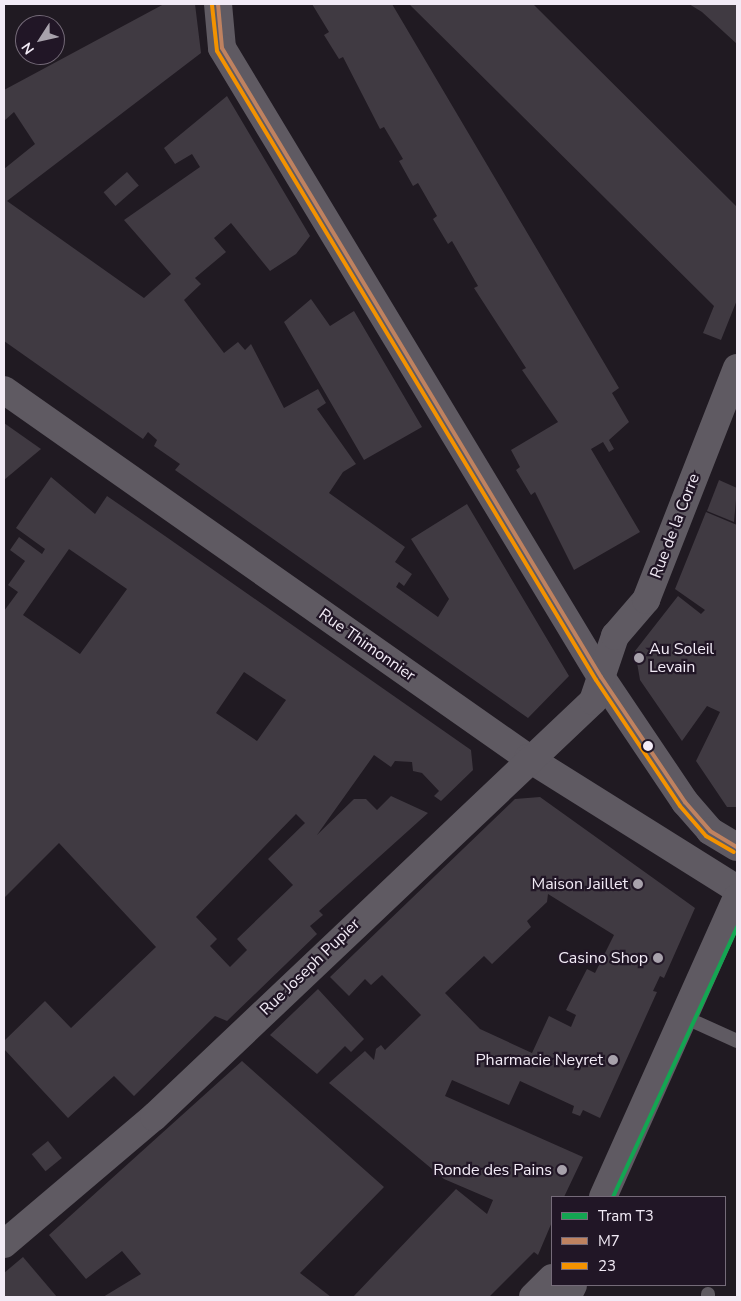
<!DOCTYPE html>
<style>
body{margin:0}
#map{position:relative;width:741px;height:1301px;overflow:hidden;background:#201a22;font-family:"Nunito Sans",sans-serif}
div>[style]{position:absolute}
.building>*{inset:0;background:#403a42;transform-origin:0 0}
.service>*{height:14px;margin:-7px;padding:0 7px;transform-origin:7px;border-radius:7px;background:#5f5a62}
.minor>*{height:28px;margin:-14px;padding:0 14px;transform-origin:14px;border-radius:14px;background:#5f5a62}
.secondary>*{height:28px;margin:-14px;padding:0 14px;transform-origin:14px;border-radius:14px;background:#5f5a62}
.bus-1>*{height:4px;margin:-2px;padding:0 2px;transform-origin:2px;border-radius:2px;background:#bf8260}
.bus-2>*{height:4px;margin:-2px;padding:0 2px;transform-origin:2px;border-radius:2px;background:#f39200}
.tram-1>*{height:4px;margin:-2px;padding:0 2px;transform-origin:2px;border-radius:2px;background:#13a652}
.dots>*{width:14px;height:14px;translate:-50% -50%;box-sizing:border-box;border:2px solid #211626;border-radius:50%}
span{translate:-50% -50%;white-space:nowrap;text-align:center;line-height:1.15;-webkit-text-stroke:4.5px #211626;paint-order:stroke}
.street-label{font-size:16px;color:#f2ebf6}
.poi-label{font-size:16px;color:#f2ebf6}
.left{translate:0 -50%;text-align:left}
.right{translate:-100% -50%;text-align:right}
.frame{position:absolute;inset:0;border:5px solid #f2ebf6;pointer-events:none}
.legend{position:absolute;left:551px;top:1196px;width:175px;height:90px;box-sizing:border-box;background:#211626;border:1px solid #756b79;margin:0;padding:6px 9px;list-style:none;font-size:15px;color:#f2ebf6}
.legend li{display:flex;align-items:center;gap:10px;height:25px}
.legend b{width:25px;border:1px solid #756b79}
.north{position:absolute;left:15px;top:15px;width:50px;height:50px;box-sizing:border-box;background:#211626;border:1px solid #756b79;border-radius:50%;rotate:235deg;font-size:14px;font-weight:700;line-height:20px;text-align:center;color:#f2ebf6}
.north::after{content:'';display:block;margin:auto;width:18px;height:22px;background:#a8a2ac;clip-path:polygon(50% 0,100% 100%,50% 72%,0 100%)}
</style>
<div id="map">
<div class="building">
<i style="clip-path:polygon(164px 4px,195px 4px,201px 53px,7px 201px,144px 298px,171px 274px,124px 220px,200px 167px,192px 154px,175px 164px,164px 148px,227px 96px,310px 236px,296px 254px,270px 271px,231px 223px,214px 238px,226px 252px,195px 278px,201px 284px,184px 300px,224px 353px,238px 342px,245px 350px,251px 344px,284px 408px,318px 389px,326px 403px,317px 409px,356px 464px,343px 472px,329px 493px,405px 547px,395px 562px,412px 574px,404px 586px,399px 582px,396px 587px,438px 617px,449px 599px,411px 539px,467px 504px,569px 676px,528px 718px,175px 470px,180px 464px,154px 446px,157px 440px,148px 432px,143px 439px,4px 341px,4px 169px,35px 144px,14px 112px,4px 121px,4px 90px)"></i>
<i style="clip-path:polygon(312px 4px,392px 4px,619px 388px,612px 393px,629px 422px,609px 440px,614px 449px,609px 452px,603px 442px,591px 449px,640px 532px,574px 570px,535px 492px,531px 495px,516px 470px,520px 467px,511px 450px,558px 422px,522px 370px,526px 368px,474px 288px,478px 286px,452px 241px,448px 244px,433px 219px,437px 216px,418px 183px,413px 186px,399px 161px,403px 159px,384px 127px,380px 129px,343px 57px,339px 59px,324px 35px,329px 32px)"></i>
<i style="clip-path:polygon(409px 4px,533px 4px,737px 207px,737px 300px,721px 340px,703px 333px,714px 306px)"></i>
<i style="clip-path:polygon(689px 4px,737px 4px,737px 44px,702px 12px)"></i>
<i style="left:127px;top:172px;width:18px;height:31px;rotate:49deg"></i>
<i style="clip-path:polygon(311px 299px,330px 326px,354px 311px,422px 427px,364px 460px,284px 322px)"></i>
<i style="clip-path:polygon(4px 423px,41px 449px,4px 480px)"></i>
<i style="clip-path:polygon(evenodd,51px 477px,95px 514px,107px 496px,165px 536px,471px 750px,473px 770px,441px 801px,434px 796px,439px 791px,422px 773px,413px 771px,412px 762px,395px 761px,391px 767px,374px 755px,317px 835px,354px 799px,366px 799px,377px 810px,391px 796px,428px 813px,319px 911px,323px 915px,310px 926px,317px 934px,227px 1021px,215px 1016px,134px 1096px,114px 1076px,68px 1118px,4px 1049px,4px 1041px,45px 1001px,71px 1028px,156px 947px,59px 843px,4px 898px,4px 611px,18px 592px,8px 585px,25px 561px,10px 550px,19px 537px,42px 554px,45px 549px,16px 528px,51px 477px,69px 549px,127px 589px,80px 654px,23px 615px,69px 549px,51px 477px,244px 672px,286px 700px,257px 741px,216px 713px,244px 672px,51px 477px,296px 814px,305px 823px,268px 859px,293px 885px,237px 939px,247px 950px,230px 967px,210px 946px,217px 939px,196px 917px,296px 814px)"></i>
<i style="clip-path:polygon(719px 480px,737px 488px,734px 522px,707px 511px)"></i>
<i style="clip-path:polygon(706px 512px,737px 525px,737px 807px,727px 807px,696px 761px,720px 712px,707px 706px,682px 741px,640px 680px,635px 651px,678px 596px,701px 614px,705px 610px,675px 589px)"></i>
<i style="clip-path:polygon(evenodd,540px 797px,695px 908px,664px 978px,660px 976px,653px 991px,657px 992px,600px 1118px,583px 1110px,580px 1116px,572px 1113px,574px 1106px,520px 1081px,509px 1105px,452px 1080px,445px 1096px,583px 1157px,564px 1197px,552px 1197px,552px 1222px,538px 1255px,534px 1252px,489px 1297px,353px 1297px,456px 1189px,487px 1214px,493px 1200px,444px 1179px,329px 1083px,365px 1051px,374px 1060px,376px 1049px,381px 1045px,385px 1050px,421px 1015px,382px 975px,371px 985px,365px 979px,349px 996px,330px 977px,515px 799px,540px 797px,548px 894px,614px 935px,595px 973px,587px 969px,566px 1010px,576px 1015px,571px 1027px,549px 1016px,532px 1053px,480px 1029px,445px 993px,484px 956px,492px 964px,531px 927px,527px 921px,547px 902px,548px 894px)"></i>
<i style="clip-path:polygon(318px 989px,364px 1039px,351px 1052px,345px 1046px,317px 1074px,270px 1035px)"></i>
<i style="clip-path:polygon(242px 1061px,384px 1187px,300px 1273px,331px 1297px,103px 1297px,141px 1274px,122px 1251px,86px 1279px,49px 1235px)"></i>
<i style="left:48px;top:1141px;width:22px;height:21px;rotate:51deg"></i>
<i style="clip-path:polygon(23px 1257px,57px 1297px,4px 1297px,4px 1273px)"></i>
</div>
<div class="service">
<i style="left:684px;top:1017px;width:58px;rotate:24.4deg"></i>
<i style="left:708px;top:1297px;width:3px;rotate:-90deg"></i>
</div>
<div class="minor">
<i style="left:218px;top:4px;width:44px;rotate:84.8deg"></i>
<i style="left:222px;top:48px;width:734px;rotate:58.93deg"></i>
<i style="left:601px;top:677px;width:151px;rotate:56.1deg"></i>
<i style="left:685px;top:802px;width:38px;rotate:49deg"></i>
<i style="left:710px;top:831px;width:31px;rotate:31deg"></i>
<i style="left:4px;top:390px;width:640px;rotate:35.08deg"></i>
<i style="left:528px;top:758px;width:247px;rotate:32.1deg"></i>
<i style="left:4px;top:1244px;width:197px;rotate:-40.3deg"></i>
<i style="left:154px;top:1117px;width:605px;rotate:-43.46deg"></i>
<i style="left:593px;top:701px;width:69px;rotate:-71.3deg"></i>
<i style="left:615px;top:636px;width:48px;rotate:-49.3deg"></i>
<i style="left:646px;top:600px;width:249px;rotate:-68.6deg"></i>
<i style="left:567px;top:1297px;width:13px;rotate:-63deg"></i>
</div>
<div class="secondary">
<i style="left:603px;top:1197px;width:328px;rotate:-65.9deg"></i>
<i style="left:533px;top:1297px;width:27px;rotate:-45deg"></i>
</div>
<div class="bus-1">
<i style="left:218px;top:4px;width:44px;rotate:84.8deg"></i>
<i style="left:222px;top:48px;width:734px;rotate:58.93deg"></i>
<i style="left:601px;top:677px;width:151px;rotate:56.1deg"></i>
<i style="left:685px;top:802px;width:38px;rotate:49deg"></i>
<i style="left:710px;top:831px;width:31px;rotate:31deg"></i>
</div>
<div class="bus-2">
<i style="left:212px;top:5px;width:46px;rotate:83.8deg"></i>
<i style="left:217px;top:51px;width:734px;rotate:58.93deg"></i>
<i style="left:596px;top:680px;width:151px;rotate:56.3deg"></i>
<i style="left:680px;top:806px;width:40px;rotate:49deg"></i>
<i style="left:706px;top:836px;width:32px;rotate:30deg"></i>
</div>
<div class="tram-1">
<i style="left:613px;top:1197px;width:297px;rotate:-65.3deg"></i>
</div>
<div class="dots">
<i style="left:639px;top:658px;background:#a8a2ac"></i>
<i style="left:648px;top:746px;background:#f2ebf6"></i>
<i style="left:638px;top:884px;background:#a8a2ac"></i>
<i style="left:658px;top:958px;background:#a8a2ac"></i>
<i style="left:613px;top:1060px;background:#a8a2ac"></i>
<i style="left:562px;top:1170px;background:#a8a2ac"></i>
</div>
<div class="street-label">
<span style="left:675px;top:526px;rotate:-69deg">Rue de la Corre</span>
<span style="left:367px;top:645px;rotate:35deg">Rue Thimonnier</span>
<span style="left:310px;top:967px;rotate:-44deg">Rue Joseph Pupier</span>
</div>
<div class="poi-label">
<span class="left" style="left:649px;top:658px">Au Soleil<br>Levain</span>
<span class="right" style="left:628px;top:884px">Maison Jaillet</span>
<span class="right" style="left:648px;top:958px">Casino Shop</span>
<span class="right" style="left:603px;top:1060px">Pharmacie Neyret</span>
<span class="right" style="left:552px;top:1170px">Ronde des Pains</span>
</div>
<div class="frame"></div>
<ul class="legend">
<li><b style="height:6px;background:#13a652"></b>Tram T3</li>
<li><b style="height:6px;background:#bf8260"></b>M7</li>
<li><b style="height:6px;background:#f39200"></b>23</li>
</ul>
<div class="north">N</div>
</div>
